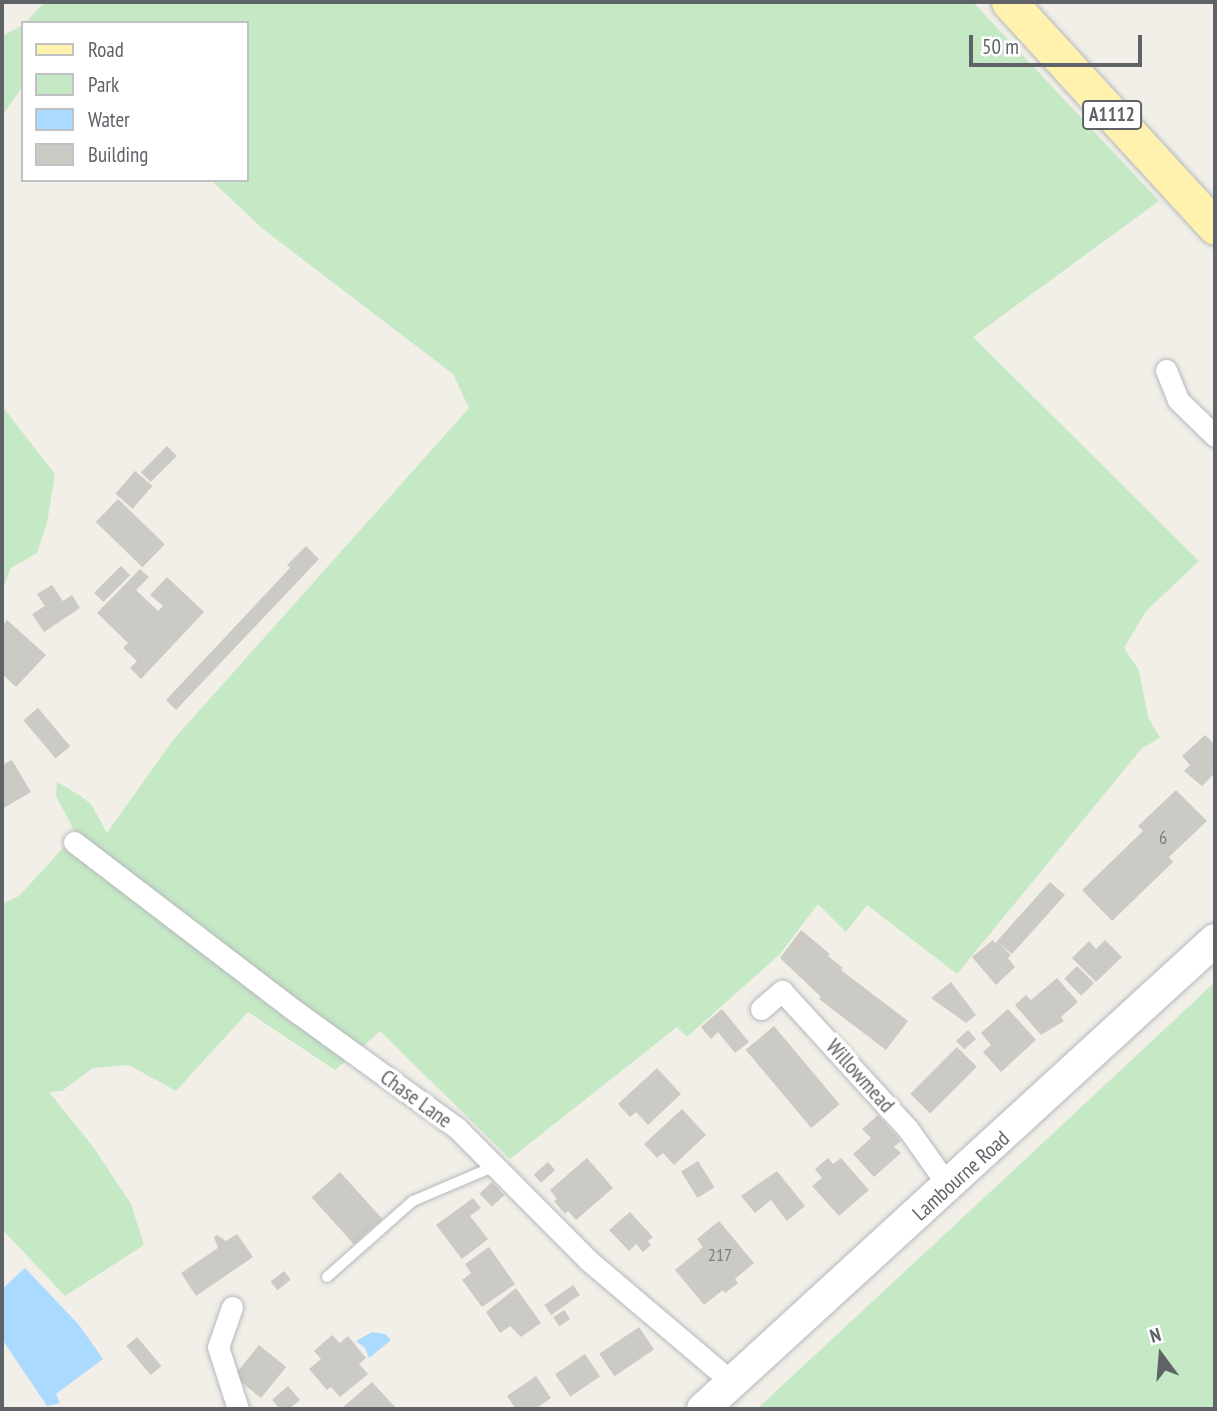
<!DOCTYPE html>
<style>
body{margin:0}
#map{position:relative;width:1217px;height:1411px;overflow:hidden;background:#f1efe8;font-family:"PT Sans Narrow",sans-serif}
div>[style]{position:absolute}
.green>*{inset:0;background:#c5e8c5}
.water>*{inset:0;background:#aadaff}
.building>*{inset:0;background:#cccac5;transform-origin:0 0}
.roads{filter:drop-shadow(0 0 2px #b5b8bc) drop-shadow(0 0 2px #b5b8bc)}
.service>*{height:10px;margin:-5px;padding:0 5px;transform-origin:5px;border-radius:5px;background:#fff}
.minor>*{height:21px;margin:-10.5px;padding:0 10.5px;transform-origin:10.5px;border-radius:10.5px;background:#fff}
.secondary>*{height:32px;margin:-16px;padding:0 16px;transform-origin:16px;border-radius:16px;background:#fff}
.primary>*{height:35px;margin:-17.5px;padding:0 17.5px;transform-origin:17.5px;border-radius:17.5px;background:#fff2af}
span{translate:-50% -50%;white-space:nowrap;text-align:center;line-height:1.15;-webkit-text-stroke:7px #fff;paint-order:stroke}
.number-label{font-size:18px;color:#7a7d7f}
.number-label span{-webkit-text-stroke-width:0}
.shield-label span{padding:2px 5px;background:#fff;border:2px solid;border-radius:5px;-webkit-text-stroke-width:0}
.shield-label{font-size:19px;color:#5f6368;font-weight:700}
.street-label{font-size:21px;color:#5f6368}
.frame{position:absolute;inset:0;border:4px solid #5f6368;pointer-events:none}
.legend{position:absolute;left:21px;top:21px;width:228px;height:161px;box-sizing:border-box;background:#fff;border:2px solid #bfc1c3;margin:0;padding:9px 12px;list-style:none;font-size:21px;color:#5f6368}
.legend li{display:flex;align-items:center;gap:14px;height:35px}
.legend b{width:35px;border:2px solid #bfc1c3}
.north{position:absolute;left:1126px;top:1320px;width:70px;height:70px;-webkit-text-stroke:5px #fff;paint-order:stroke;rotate:344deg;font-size:19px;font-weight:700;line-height:28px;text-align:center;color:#5f6368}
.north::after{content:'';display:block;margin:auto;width:24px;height:32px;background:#5f6368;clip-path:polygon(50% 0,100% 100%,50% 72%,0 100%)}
.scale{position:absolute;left:969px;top:35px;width:173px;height:32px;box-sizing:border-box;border:4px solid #5f6368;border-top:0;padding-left:9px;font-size:21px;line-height:24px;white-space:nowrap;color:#5f6368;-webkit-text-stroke:5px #fff;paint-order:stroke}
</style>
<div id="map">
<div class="green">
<i style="clip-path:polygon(45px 2px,973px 2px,1159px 201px,973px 337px,1199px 561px,1146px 611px,1124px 648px,1139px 670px,1148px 717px,1160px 738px,1142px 748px,957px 974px,867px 905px,846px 932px,818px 904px,780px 954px,687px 1037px,677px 1027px,510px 1159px,380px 1031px,360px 1049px,76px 834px,56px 796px,57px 782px,79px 795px,91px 804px,107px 833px,173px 740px,469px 408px,453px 374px,263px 229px,211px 180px,247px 180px,247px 23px,25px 23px)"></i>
<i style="clip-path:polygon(23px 25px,23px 86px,2px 116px,2px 36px)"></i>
<i style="clip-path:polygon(2px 406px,55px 474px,47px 523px,37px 553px,11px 568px,2px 591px)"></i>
<i style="clip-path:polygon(65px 846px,348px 1059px,335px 1070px,248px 1012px,176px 1091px,129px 1065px,93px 1068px,62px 1091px,49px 1092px,94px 1148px,131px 1204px,144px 1245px,65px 1296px,2px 1229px,2px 904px,19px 896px)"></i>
<i style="clip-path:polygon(1215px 982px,1215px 1409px,757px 1409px,1016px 1168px)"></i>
</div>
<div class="water">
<i style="clip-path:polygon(25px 1268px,79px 1325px,103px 1359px,56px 1394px,60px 1403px,47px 1406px,2px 1339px,2px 1289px)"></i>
<i style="clip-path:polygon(372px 1332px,385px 1334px,391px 1340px,369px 1358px,365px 1348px,356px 1341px)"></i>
</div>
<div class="building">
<i style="left:167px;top:446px;width:14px;height:37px;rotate:45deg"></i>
<i style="left:135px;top:471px;width:23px;height:30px;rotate:41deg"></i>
<i style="left:118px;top:499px;width:65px;height:32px;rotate:44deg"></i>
<i style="clip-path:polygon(306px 546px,319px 559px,176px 710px,166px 700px,290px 568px,287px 565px)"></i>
<i style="left:121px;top:566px;width:13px;height:38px;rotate:45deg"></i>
<i style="clip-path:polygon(140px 569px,149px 577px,136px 590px,158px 611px,163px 606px,150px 595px,167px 577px,204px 612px,141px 679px,130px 668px,137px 661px,123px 648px,128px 643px,97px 613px)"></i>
<i style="clip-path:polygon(52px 585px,63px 601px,72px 595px,80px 608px,44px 632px,32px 614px,45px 606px,37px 594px)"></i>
<i style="clip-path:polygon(7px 620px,46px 655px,16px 687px,2px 674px,2px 626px)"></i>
<i style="left:38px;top:708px;width:50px;height:19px;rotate:50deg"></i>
<i style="clip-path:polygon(1205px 735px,1213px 743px,1215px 741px,1215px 773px,1202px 786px,1184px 771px,1190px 765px,1182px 756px)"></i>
<i style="clip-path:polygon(12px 760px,31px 792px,2px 809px,2px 765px)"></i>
<i style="clip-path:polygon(1176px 790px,1207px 821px,1169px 857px,1173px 862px,1112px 921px,1082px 890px,1143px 831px,1138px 826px)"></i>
<i style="clip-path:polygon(1050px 882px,1065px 895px,1012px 954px,999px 943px,1011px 955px,1008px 958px,1015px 967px,996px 985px,972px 957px,993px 940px,995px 943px,997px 941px)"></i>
<i style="clip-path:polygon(801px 930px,830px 954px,828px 956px,843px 968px,841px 970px,908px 1021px,886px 1050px,819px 999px,821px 997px,780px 958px)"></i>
<i style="clip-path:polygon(1105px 940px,1122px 957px,1096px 982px,1072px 958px,1089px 941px,1096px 949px)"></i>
<i style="left:1077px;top:966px;width:24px;height:18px;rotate:45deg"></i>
<i style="clip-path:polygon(1057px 978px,1078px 1002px,1061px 1017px,1064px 1021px,1041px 1035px,1015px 1005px,1026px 995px,1031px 1000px)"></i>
<i style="clip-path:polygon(951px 982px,976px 1015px,966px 1023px,931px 998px)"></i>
<i style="clip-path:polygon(722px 1009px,749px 1042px,735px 1053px,718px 1032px,711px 1039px,701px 1027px)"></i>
<i style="clip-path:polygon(1008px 1009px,1036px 1040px,1001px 1072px,983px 1052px,991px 1045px,981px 1033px)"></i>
<i style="left:774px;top:1026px;width:102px;height:37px;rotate:50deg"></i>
<i style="left:968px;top:1030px;width:12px;height:16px;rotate:48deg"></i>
<i style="left:957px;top:1047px;width:28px;height:66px;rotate:45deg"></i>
<i style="clip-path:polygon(657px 1068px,681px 1094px,648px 1125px,636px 1112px,630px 1117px,618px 1104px)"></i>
<i style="clip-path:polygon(682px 1109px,706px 1135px,674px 1165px,663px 1153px,657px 1158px,644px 1144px)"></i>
<i style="clip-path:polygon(878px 1115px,901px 1141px,894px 1147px,901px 1153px,874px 1177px,853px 1154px,871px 1138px,862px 1129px)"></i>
<i style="clip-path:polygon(587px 1158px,613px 1188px,576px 1220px,568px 1211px,565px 1214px,554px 1201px,557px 1199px,550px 1190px)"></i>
<i style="clip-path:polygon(828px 1158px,833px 1164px,841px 1158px,869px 1190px,839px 1216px,812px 1186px,822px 1178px,815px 1169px)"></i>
<i style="left:698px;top:1161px;width:31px;height:20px;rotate:58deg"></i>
<i style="left:548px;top:1162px;width:11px;height:19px;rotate:49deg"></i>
<i style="clip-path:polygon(777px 1171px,805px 1206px,787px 1221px,771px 1200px,755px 1213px,741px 1196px)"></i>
<i style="left:340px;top:1172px;width:63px;height:38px;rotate:48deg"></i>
<i style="left:492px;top:1182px;width:18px;height:17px;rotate:47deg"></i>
<i style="clip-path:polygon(473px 1198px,481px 1208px,470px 1216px,488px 1239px,462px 1259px,436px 1225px)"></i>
<i style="clip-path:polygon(630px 1212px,653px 1237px,648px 1241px,651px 1245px,643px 1252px,636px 1244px,629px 1251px,609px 1230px)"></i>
<i style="clip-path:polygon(719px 1221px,754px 1263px,735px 1279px,738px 1283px,725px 1293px,723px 1290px,704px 1305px,675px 1270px,703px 1247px,697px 1239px)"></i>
<i style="clip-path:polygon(237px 1234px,253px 1257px,196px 1296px,181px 1273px,218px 1248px,214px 1237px,217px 1235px,226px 1241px)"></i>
<i style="clip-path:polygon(489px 1247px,515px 1284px,482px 1307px,462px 1280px,471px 1273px,465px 1264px)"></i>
<i style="left:284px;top:1271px;width:11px;height:17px;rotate:52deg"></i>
<i style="left:573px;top:1285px;width:12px;height:35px;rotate:55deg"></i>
<i style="clip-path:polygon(516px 1288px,541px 1323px,521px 1337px,510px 1326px,500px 1333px,486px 1312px)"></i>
<i style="left:564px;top:1310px;width:11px;height:13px;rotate:56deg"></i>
<i style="left:639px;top:1327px;width:27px;height:48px;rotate:56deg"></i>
<i style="clip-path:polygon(332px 1335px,340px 1343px,348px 1336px,366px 1358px,359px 1364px,368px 1374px,340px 1397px,331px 1387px,327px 1390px,309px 1369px,321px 1359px,314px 1351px)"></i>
<i style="left:137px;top:1337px;width:38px;height:14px;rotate:50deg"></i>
<i style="left:259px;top:1345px;width:35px;height:40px;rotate:39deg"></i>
<i style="left:585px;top:1354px;width:27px;height:36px;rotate:56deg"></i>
<i style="clip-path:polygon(536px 1376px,551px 1398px,535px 1409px,516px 1409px,507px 1396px)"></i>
<i style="clip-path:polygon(372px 1382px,397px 1409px,341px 1409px)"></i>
<i style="clip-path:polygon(288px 1386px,300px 1400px,289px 1409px,280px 1409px,272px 1400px)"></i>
</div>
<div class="roads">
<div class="service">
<i style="left:327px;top:1277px;width:115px;rotate:-41.5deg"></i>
<i style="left:413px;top:1201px;width:89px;rotate:-23.1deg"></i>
</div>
<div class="minor">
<i style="left:1166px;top:370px;width:32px;rotate:68deg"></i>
<i style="left:1178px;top:400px;width:52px;rotate:44.2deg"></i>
<i style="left:74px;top:842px;width:282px;rotate:37.4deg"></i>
<i style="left:298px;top:1013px;width:196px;rotate:35.9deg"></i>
<i style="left:457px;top:1128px;width:186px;rotate:45.2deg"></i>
<i style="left:588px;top:1260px;width:192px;rotate:40.3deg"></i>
<i style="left:761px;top:1009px;width:28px;rotate:-41deg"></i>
<i style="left:782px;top:991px;width:187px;rotate:47.6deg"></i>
<i style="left:908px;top:1129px;width:71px;rotate:54.7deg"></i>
<i style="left:232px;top:1307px;width:42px;rotate:109.3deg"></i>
<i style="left:218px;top:1347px;width:65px;rotate:72.1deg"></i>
</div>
<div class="secondary">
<i style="left:703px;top:1409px;width:694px;rotate:-42.49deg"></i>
</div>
<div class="primary">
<i style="left:1009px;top:2px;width:305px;rotate:47.5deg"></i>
</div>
</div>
<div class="number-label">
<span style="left:1163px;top:838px">6</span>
<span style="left:720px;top:1255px">217</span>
</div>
<div class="shield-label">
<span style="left:1112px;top:115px">A1112</span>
</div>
<div class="street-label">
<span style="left:860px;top:1076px;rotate:48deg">Willowmead</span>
<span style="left:416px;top:1099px;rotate:36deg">Chase Lane</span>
<span style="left:961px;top:1176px;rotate:-42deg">Lambourne Road</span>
</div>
<div class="frame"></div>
<ul class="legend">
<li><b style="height:9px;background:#fff2af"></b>Road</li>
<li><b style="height:19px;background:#c5e8c5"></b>Park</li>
<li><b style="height:19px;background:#aadaff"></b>Water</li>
<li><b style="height:19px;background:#cccac5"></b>Building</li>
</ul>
<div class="north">N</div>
<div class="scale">50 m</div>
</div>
